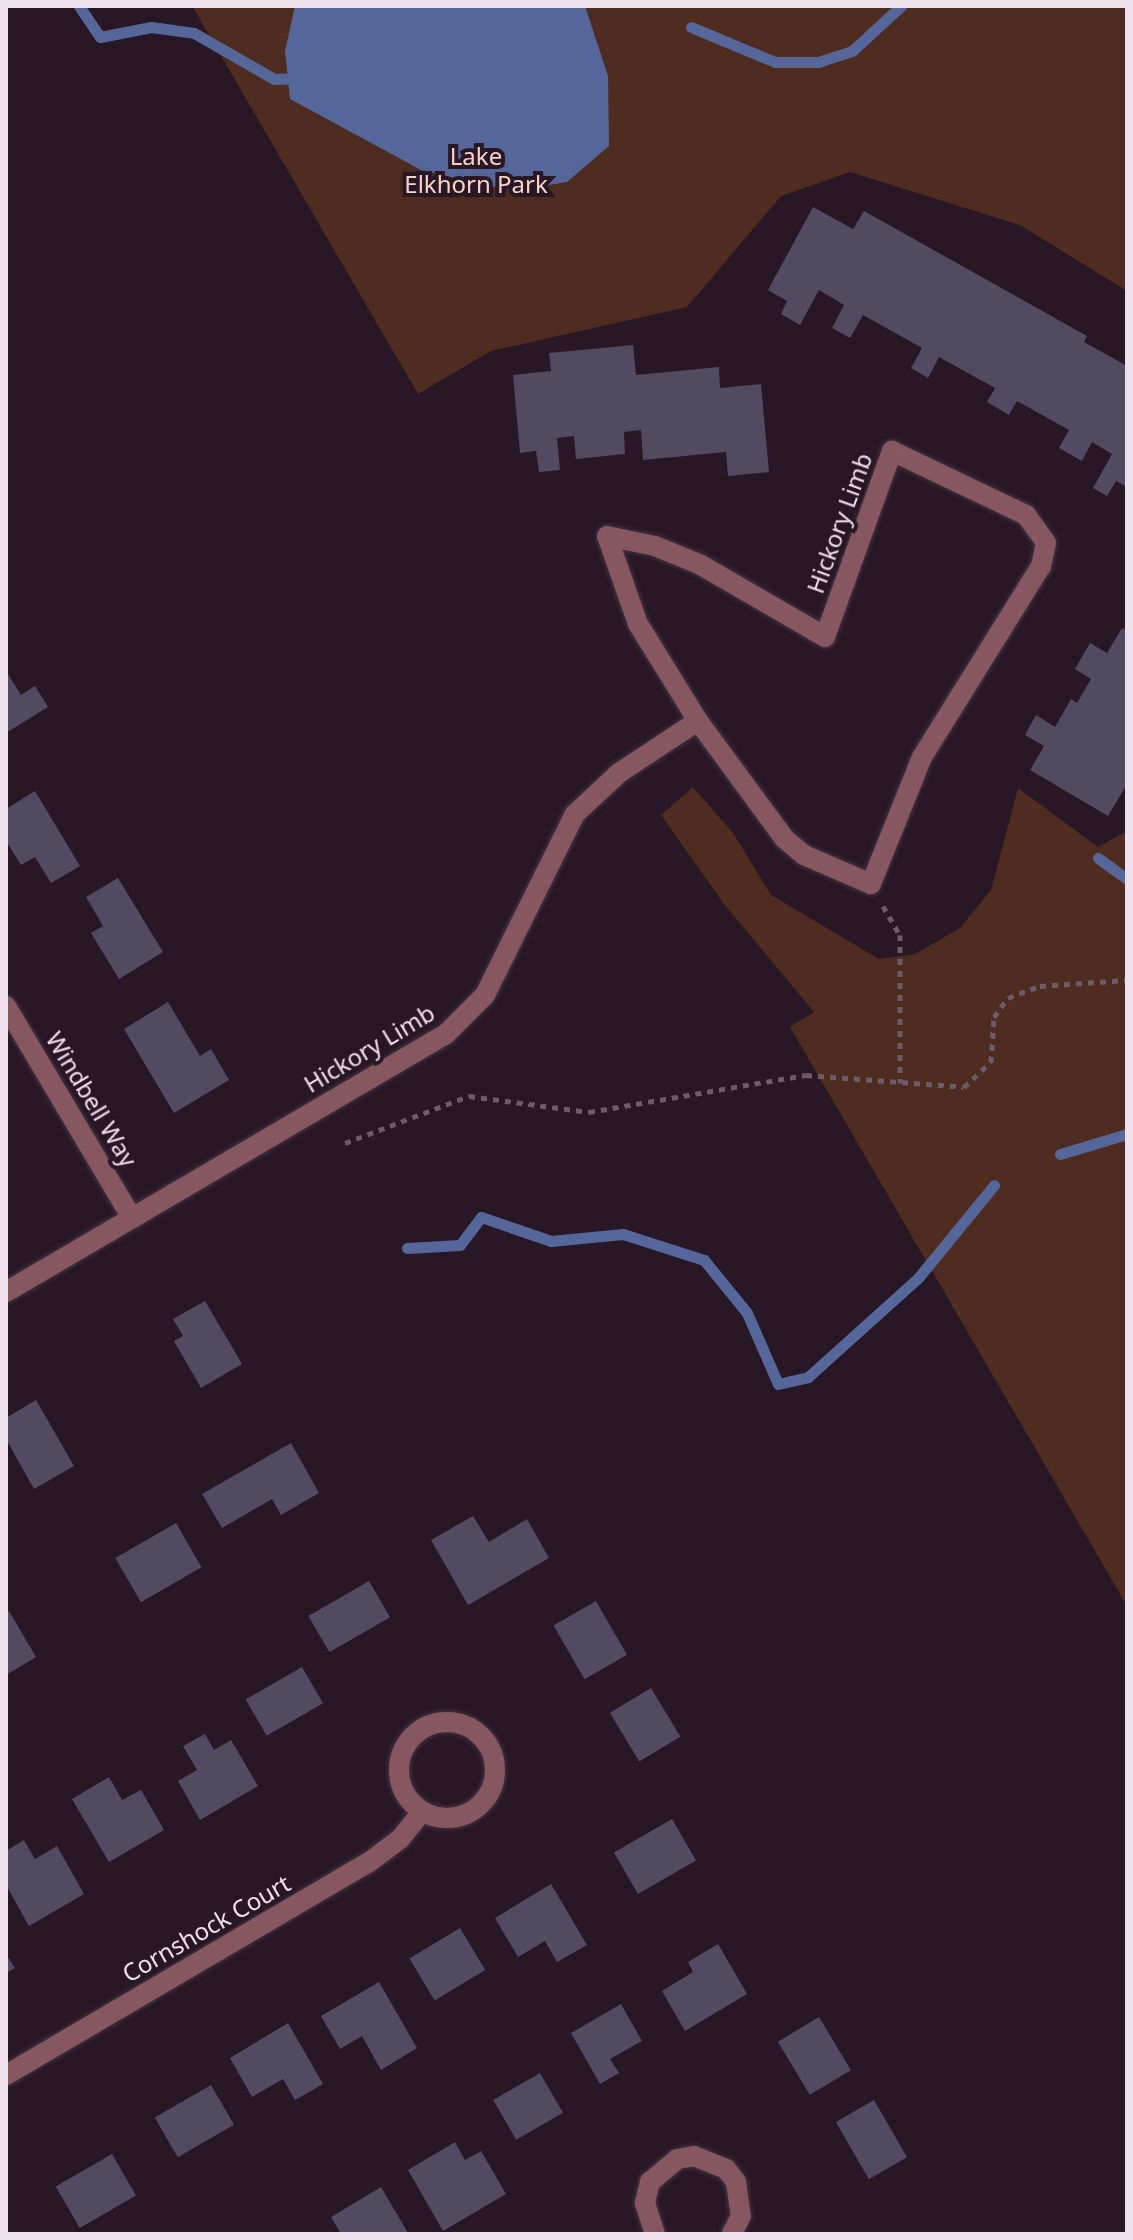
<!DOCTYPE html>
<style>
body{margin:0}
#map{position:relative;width:1133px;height:2240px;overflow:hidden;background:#281725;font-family:"Noto Sans",sans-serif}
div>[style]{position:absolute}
.green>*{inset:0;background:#4e2c20}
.water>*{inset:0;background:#55669a}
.stream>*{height:11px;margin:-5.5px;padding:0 5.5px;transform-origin:5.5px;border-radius:5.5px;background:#55669a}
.building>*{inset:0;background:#524a61;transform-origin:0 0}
.path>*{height:5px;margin-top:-2.5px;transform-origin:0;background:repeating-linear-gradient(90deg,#6c5c69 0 6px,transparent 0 12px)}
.roads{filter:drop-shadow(0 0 2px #443341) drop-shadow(0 0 2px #443341)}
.minor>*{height:20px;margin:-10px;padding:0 10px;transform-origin:10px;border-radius:10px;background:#875760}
.minor>.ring{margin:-10px;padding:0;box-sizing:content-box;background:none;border:20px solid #875760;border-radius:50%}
span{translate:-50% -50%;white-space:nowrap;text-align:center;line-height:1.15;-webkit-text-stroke:8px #281725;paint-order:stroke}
.park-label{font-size:24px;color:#f8d3c6}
.street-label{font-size:24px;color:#eee1eb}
.frame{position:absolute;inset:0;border:8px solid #eee1eb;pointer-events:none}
</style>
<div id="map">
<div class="green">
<i style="clip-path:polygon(192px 6px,1127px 6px,1127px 291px,1020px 225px,850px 172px,781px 196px,687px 307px,491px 351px,418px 394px)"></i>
<i style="clip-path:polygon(693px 787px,733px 833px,771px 895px,879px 959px,915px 954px,960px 928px,991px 890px,1018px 788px,1098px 847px,1127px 831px,1127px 1606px,790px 1027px,814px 1012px,724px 904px,661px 815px)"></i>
</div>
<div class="water">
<i style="clip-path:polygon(295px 6px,585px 6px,608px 76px,609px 146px,567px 182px,512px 191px,421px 170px,290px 99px,285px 51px)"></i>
</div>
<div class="stream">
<i style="left:79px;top:6px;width:37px;rotate:56deg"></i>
<i style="left:100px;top:37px;width:52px;rotate:-11.1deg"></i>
<i style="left:151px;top:27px;width:43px;rotate:7.9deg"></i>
<i style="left:194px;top:33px;width:92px;rotate:29.9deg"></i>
<i style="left:274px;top:79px;width:26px;rotate:-2deg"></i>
<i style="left:691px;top:27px;width:91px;rotate:22.6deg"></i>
<i style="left:775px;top:62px;width:43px"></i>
<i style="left:818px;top:62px;width:36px;rotate:-18deg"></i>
<i style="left:852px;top:51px;width:67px;rotate:-42.6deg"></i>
<i style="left:1098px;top:858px;width:36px;rotate:36deg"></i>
<i style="left:1060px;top:1154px;width:70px;rotate:-16.6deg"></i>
<i style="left:407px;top:1248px;width:53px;rotate:-3.2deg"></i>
<i style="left:460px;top:1245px;width:35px;rotate:-53deg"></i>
<i style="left:481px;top:1217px;width:74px;rotate:18.9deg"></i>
<i style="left:551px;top:1241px;width:72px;rotate:-5.6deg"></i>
<i style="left:623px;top:1234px;width:85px;rotate:17.8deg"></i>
<i style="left:704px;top:1260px;width:68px;rotate:50.9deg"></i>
<i style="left:747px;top:1313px;width:77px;rotate:66.4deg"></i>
<i style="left:778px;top:1384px;width:31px;rotate:-13deg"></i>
<i style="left:808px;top:1377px;width:148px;rotate:-42deg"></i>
<i style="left:918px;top:1278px;width:120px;rotate:-50.7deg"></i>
</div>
<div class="building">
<i style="clip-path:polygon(813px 207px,853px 229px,864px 211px,1087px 336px,1084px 342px,1127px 366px,1127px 487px,1116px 481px,1107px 496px,1093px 488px,1112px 454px,1092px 442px,1082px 461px,1059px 448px,1069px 430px,1017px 401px,1009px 415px,987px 402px,995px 388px,939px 357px,928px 378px,911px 368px,922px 348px,863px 315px,850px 338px,832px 328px,844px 305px,819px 290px,800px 325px,781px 314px,787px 301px,768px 290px)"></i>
<i style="clip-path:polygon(633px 345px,636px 375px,719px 367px,720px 388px,761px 384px,769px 472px,728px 476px,726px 452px,643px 460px,641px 430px,624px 432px,625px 454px,576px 459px,574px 436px,557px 438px,560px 470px,539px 472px,536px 451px,520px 453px,513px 375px,551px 371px,549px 353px)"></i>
<i style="clip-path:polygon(1122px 628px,1127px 631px,1127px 784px,1108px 816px,1030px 770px,1044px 746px,1025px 735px,1036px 715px,1055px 727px,1071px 699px,1077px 703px,1091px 679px,1075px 669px,1090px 643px,1107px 653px)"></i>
<i style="clip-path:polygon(6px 671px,21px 695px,35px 686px,48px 707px,6px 733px)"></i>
<i style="clip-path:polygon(35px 791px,80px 866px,51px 883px,35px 857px,21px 865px,6px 841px,6px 809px)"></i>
<i style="clip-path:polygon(118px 878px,163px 952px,119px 979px,91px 933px,103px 926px,86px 897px)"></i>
<i style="clip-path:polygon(168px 1002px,200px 1056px,211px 1049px,229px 1080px,174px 1113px,124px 1029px)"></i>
<i style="clip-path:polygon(205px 1301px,242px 1364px,201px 1388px,174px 1341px,183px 1336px,173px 1319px)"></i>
<i style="clip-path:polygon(36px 1400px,74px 1466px,34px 1489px,6px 1439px,6px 1418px)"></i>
<i style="clip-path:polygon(291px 1443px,319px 1493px,281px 1515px,272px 1499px,222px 1528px,202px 1494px)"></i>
<i style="clip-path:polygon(473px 1516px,489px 1542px,527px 1519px,549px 1558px,468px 1605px,431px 1540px)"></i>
<i style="left:176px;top:1523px;width:51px;height:70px;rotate:60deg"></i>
<i style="left:369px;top:1581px;width:42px;height:70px;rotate:60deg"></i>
<i style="left:596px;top:1601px;width:62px;height:49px;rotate:60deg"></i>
<i style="clip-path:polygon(9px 1611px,36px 1657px,6px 1675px,6px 1613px)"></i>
<i style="left:302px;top:1667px;width:42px;height:65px;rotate:60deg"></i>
<i style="left:651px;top:1688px;width:57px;height:48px;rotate:59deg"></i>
<i style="clip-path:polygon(205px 1734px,214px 1750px,231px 1740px,258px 1786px,200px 1820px,178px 1781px,197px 1770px,183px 1746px)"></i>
<i style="clip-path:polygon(109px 1777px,122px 1800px,141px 1790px,164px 1830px,109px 1862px,72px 1799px)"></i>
<i style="left:672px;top:1819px;width:48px;height:67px;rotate:60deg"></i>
<i style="clip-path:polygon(24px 1840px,35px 1859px,57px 1846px,84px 1894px,29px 1926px,6px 1885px,6px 1851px)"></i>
<i style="clip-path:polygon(551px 1884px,587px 1945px,557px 1962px,545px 1941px,518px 1957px,495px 1918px)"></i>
<i style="left:460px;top:1928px;width:49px;height:59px;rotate:59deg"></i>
<i style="clip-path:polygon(718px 1944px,747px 1994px,685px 2031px,662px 1991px,693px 1972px,688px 1962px)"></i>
<i style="clip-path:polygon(6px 1954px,15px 1968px,6px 1973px)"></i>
<i style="clip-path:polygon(379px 1982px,417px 2048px,381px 2070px,362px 2036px,340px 2049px,321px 2016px)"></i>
<i style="clip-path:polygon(621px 2004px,642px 2041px,610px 2059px,619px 2073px,600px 2084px,571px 2033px)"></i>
<i style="left:819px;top:2017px;width:62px;height:48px;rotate:59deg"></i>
<i style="clip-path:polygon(288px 2023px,323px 2084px,295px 2100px,283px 2079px,252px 2097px,230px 2058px)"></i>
<i style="left:540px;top:2073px;width:46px;height:54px;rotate:60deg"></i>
<i style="left:211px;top:2085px;width:46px;height:65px;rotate:60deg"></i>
<i style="left:874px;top:2100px;width:66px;height:44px;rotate:60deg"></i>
<i style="clip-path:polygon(455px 2142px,465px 2160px,481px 2151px,506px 2194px,443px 2231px,408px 2170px)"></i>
<i style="left:112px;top:2154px;width:48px;height:65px;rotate:60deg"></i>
<i style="clip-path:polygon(381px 2187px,408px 2233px,341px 2234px,331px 2217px)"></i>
</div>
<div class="path">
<i style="left:883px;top:906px;width:34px;rotate:60deg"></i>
<i style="left:900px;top:935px;width:148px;rotate:90deg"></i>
<i style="left:345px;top:1143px;width:133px;rotate:-20.8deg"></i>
<i style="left:469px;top:1096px;width:121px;rotate:7.6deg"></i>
<i style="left:589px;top:1112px;width:220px;rotate:-9.7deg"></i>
<i style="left:806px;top:1075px;width:158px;rotate:4.3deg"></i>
<i style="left:964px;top:1087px;width:37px;rotate:-43deg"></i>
<i style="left:991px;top:1062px;width:45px;rotate:-86.2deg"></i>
<i style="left:994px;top:1017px;width:24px;rotate:-54deg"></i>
<i style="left:1008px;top:998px;width:34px;rotate:-21deg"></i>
<i style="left:1040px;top:986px;width:87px;rotate:-3.9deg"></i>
</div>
<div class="roads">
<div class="minor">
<i style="left:892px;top:451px;width:148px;rotate:25.5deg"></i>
<i style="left:1026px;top:515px;width:34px;rotate:54deg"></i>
<i style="left:1046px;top:543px;width:24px;rotate:102deg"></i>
<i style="left:1041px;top:566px;width:225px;rotate:121.9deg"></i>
<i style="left:922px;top:757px;width:137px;rotate:111.9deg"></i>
<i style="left:871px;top:884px;width:73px;rotate:-156.6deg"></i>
<i style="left:804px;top:855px;width:26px;rotate:-140deg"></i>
<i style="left:784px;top:838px;width:145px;rotate:-126.3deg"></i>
<i style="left:698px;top:721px;width:114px;rotate:-121.7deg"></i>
<i style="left:638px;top:624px;width:93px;rotate:-109.4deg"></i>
<i style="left:607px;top:536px;width:49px;rotate:11.8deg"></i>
<i style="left:655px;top:546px;width:50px;rotate:22.4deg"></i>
<i style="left:701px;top:565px;width:143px;rotate:30.1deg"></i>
<i style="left:825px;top:637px;width:198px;rotate:-70.2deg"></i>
<i style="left:6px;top:1006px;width:247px;rotate:59.3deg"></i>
<i style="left:6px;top:1292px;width:510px;rotate:-30.39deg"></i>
<i style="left:446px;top:1034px;width:55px;rotate:-45deg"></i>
<i style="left:485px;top:995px;width:202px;rotate:-63.6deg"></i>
<i style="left:575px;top:814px;width:60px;rotate:-43deg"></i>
<i style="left:619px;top:773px;width:95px;rotate:-33.4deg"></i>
<i class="ring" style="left:399px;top:1722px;width:76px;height:76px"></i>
<i style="left:6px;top:2075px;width:420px;rotate:-30.4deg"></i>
<i style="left:368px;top:1863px;width:40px;rotate:-37deg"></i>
<i style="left:400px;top:1839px;width:35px;rotate:-51deg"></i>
<i style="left:655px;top:2234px;width:33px;rotate:-108deg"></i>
<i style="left:645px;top:2203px;width:22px;rotate:-77deg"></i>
<i style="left:650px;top:2182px;width:35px;rotate:-40deg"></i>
<i style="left:677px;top:2159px;width:17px;rotate:-10deg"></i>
<i style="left:694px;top:2156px;width:35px;rotate:22deg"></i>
<i style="left:726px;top:2169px;width:16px;rotate:52deg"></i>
<i style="left:736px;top:2182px;width:34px;rotate:82deg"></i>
<i style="left:741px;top:2216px;width:20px;rotate:117deg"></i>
</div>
</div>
<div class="park-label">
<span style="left:476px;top:170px">Lake<br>Elkhorn Park</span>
</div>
<div class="street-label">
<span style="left:839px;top:523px;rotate:-70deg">Hickory Limb</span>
<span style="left:369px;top:1048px;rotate:-31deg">Hickory Limb</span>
<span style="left:92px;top:1099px;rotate:59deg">Windbell Way</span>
<span style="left:206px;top:1928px;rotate:-30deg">Cornshock Court</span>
</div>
<div class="frame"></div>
</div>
